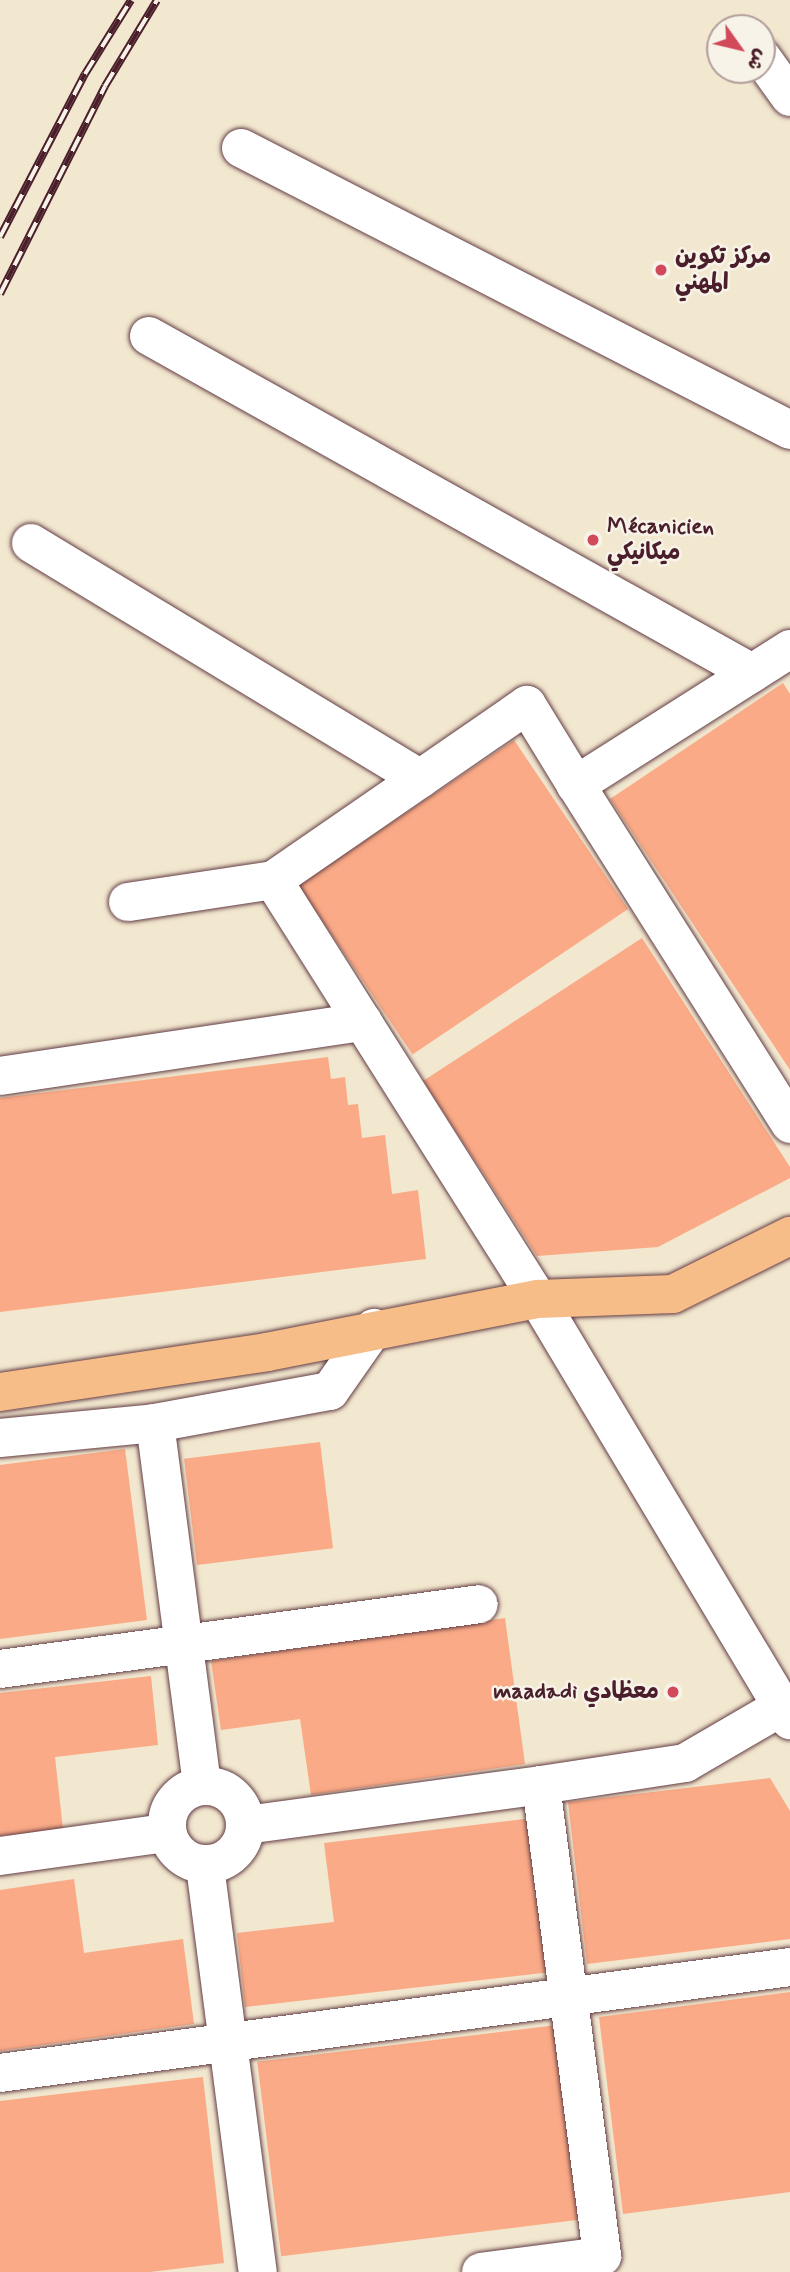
<!DOCTYPE html>
<meta charset="utf-8">
<style>
body{margin:0}
#map{position:relative;width:790px;height:2272px;overflow:hidden;background:#f2e7cf;font-family:Mynerve,"Playpen Sans Arabic",sans-serif}
div>[style]{position:absolute}
.building>*{inset:0;background:#faaa86;transform-origin:0 0}
.roads{filter:drop-shadow(0 0 2px #633d44) drop-shadow(0 0 2px #633d44)}
.minor>*{height:38px;margin:-19px;padding:0 19px;transform-origin:19px;border-radius:19px;background:#fff}
.minor>.ring{margin:-19px;padding:0;box-sizing:content-box;background:none;border:38px solid #fff;border-radius:50%}
.major>*{height:38px;margin:-19px;padding:0 19px;transform-origin:19px;border-radius:19px;background:#f7bd88}
.rail>*{height:8px;margin-top:-4px;transform-origin:0;background:repeating-linear-gradient(90deg,#f7f3e8 0 16px,#4a1f2b 0 32px);box-sizing:border-box;border-block:2px solid #4a1f2b}
.dots>*{width:19px;height:19px;translate:-50% -50%;box-sizing:border-box;border:4px solid #f7f3e8;border-radius:50%}
span{translate:-50% -50%;white-space:nowrap;text-align:center;line-height:1.15;-webkit-text-stroke:5px #f7f3e8;paint-order:stroke}
.poi-label{font-size:23px;color:#4a1f2b;font-weight:700}
.left{translate:0 -50%;text-align:left}
.right{translate:-100% -50%;text-align:right}
.north{position:absolute;left:706px;top:14px;width:70px;height:70px;box-sizing:border-box;background:#f7f3e8;border:2px solid #b29e9c;border-radius:50%;rotate:124deg;font-size:19px;font-weight:700;line-height:28px;text-align:center;color:#4a1f2b}
.north::after{content:'';display:block;margin:auto;width:24px;height:32px;background:#d1495b;clip-path:polygon(50% 0,100% 100%,50% 72%,0 100%)}
</style>
<div id="map">
<div class="building">
<i style="clip-path:polygon(783px 683px,790px 694px,790px 1070px,610px 799px)"></i>
<i style="left:514px;top:740px;width:204px;height:260px;rotate:56deg"></i>
<i style="clip-path:polygon(642px 938px,790px 1167px,790px 1178px,658px 1247px,537px 1256px,423px 1081px)"></i>
<i style="clip-path:polygon(328px 1057px,331px 1079px,345px 1077px,348px 1105px,358px 1104px,362px 1138px,385px 1135px,392px 1194px,418px 1190px,426px 1259px,0 1312px,0 1098px)"></i>
<i style="left:320px;top:1442px;width:107px;height:137px;rotate:83deg"></i>
<i style="clip-path:polygon(125px 1449px,147px 1620px,0 1639px,0 1465px)"></i>
<i style="clip-path:polygon(505px 1618px,525px 1764px,311px 1795px,300px 1719px,221px 1730px,211px 1661px)"></i>
<i style="clip-path:polygon(151px 1676px,158px 1745px,55px 1757px,63px 1829px,0 1836px,0 1693px)"></i>
<i style="clip-path:polygon(770px 1778px,790px 1811px,790px 1939px,587px 1964px,568px 1802px)"></i>
<i style="clip-path:polygon(533px 1818px,551px 1972px,245px 2007px,237px 1933px,334px 1922px,324px 1843px)"></i>
<i style="clip-path:polygon(74px 1879px,84px 1953px,183px 1939px,194px 2024px,0 2051px,0 1890px)"></i>
<i style="clip-path:polygon(790px 1992px,790px 2192px,623px 2214px,599px 2017px)"></i>
<i style="left:557px;top:2025px;width:196px;height:302px;rotate:83deg"></i>
<i style="clip-path:polygon(203px 2077px,224px 2263px,150px 2272px,0 2272px,0 2101px)"></i>
</div>
<div class="roads">
<div class="minor">
<i style="left:762px;top:58px;width:48px;rotate:54.3deg"></i>
<i style="left:241px;top:148px;width:617px;rotate:27.19deg"></i>
<i style="left:149px;top:336px;width:691px;rotate:29.2deg"></i>
<i style="left:31px;top:543px;width:455px;rotate:31.2deg"></i>
<i style="left:790px;top:649px;width:254px;rotate:147.6deg"></i>
<i style="left:576px;top:785px;width:94px;rotate:-121.5deg"></i>
<i style="left:527px;top:705px;width:308px;rotate:145.4deg"></i>
<i style="left:273px;top:880px;width:496px;rotate:57.7deg"></i>
<i style="left:538px;top:1299px;width:491px;rotate:59.1deg"></i>
<i style="left:576px;top:785px;width:401px;rotate:57.7deg"></i>
<i style="left:128px;top:902px;width:147px;rotate:-8.6deg"></i>
<i style="left:0;top:1076px;width:367px;rotate:-8.5deg"></i>
<i style="left:155px;top:1423px;width:366px;rotate:82.6deg"></i>
<i style="left:0;top:1438px;width:156px;rotate:-5.5deg"></i>
<i style="left:155px;top:1423px;width:178px;rotate:-10.4deg"></i>
<i style="left:330px;top:1391px;width:77px;rotate:-55.1deg"></i>
<i style="left:0;top:1669px;width:483px;rotate:-7.7deg"></i>
<i style="left:541px;top:1785px;width:146px;rotate:-8.7deg"></i>
<i style="left:685px;top:1763px;width:121px;rotate:-30.2deg"></i>
<i class="ring" style="left:167px;top:1786px;width:40px;height:40px"></i>
<i style="left:246px;top:1825px;width:298px;rotate:-7.7deg"></i>
<i style="left:541px;top:1785px;width:475px;rotate:82.6deg"></i>
<i style="left:602px;top:2256px;width:122px;rotate:172.5deg"></i>
<i style="left:0;top:1856px;width:168px;rotate:-7.9deg"></i>
<i style="left:205px;top:1866px;width:409px;rotate:82.6deg"></i>
<i style="left:0;top:2073px;width:797px;rotate:-7.64deg"></i>
</div>
<div class="major">
<i style="left:0;top:1392px;width:270px;rotate:-8.5deg"></i>
<i style="left:267px;top:1352px;width:276px;rotate:-11.1deg"></i>
<i style="left:538px;top:1299px;width:135px;rotate:-2.1deg"></i>
<i style="left:673px;top:1294px;width:131px;rotate:-26.4deg"></i>
</div>
</div>
<div class="rail">
<i style="left:0;top:237px;width:184px;rotate:-62.5deg"></i>
<i style="left:85px;top:74px;width:87px;rotate:-58.1deg"></i>
<i style="left:0;top:294px;width:233px;rotate:-63.2deg"></i>
<i style="left:105px;top:86px;width:100px;rotate:-58.8deg"></i>
</div>
<div class="dots">
<i style="left:661px;top:270px;background:#d1495b"></i>
<i style="left:593px;top:540px;background:#d1495b"></i>
<i style="left:673px;top:1692px;background:#d1495b"></i>
</div>
<div class="poi-label">
<span class="left" style="left:675px;top:270px">مركز تكوين<br>المهني</span>
<span class="left" style="left:607px;top:540px">Mécanicien<br>ميكانيكي</span>
<span class="right" style="left:659px;top:1692px">maadadi معظادي</span>
</div>
<div class="north">ش</div>
</div>
